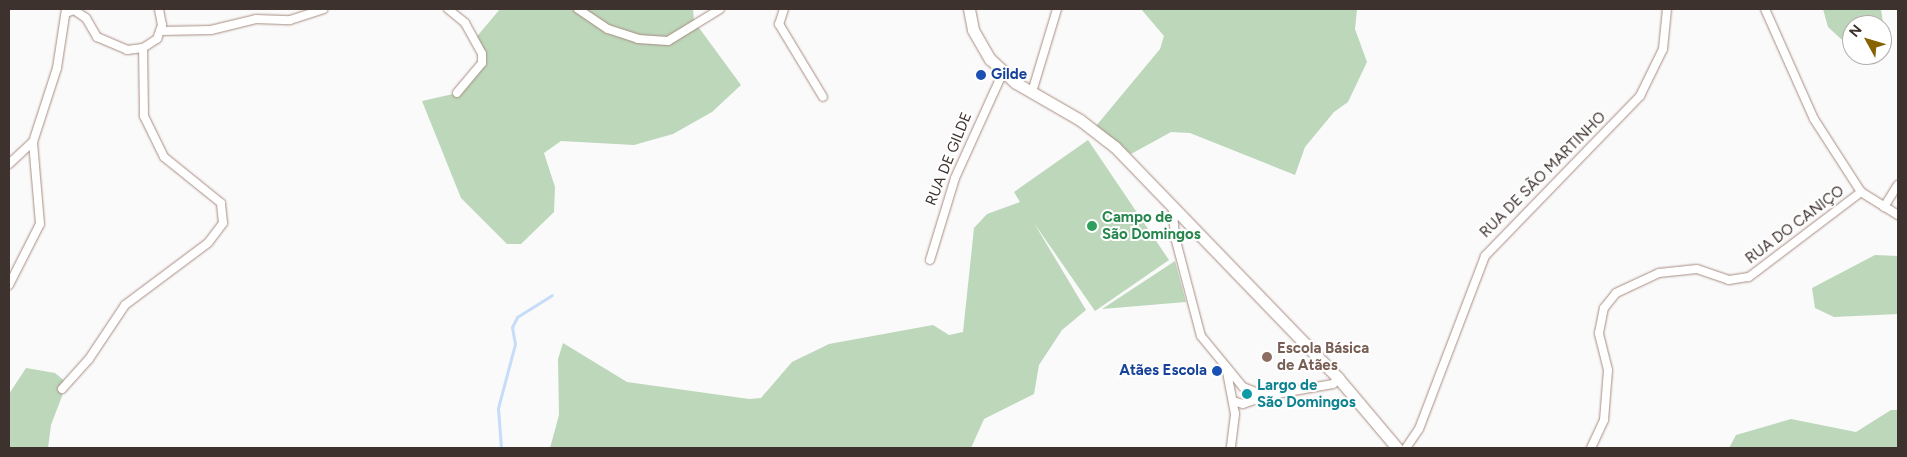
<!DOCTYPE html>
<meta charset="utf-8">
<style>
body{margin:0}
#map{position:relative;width:1907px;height:457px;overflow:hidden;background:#fafafa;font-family:Figtree,sans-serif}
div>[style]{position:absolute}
.green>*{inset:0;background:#bcd7ba}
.stream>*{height:3px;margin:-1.5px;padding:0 1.5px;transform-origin:1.5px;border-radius:1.5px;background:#c6dcf9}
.roads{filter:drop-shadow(0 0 1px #a88c81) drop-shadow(0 0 1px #a88c81)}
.street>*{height:8px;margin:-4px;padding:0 4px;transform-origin:4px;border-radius:4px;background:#fff}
.secondary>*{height:11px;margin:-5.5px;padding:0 5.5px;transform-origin:5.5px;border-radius:5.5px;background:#fff}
.dots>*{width:14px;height:14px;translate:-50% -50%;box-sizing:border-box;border:2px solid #fff;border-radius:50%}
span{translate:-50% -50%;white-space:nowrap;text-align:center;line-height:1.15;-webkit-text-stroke:4px #fff;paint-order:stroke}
.transit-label{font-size:15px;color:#164399;font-weight:700}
.left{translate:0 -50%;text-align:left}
.right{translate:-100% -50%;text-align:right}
.street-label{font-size:15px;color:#3e322e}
.leisure-label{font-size:15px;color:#27864d;font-weight:700}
.education-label{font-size:15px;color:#785e54;font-weight:700}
.culture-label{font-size:15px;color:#0d838f;font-weight:700}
.frame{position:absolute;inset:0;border:10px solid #3e322e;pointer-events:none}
.north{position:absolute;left:1842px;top:15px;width:50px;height:50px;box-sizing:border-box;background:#fff;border:1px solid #b2adab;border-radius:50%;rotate:309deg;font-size:14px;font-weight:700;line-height:20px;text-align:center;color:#3e322e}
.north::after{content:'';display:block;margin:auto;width:18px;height:22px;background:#876200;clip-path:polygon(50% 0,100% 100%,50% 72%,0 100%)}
</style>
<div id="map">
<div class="green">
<i style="clip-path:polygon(500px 9px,693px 9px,694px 21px,741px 85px,712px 112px,673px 134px,634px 145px,561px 141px,544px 153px,555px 187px,554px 212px,521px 244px,507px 244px,461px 198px,422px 101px,462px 92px,487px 60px,474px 40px)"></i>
<i style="clip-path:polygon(1141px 9px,1357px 9px,1355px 29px,1367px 62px,1348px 102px,1334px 112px,1305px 147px,1295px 175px,1190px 133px,1171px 132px,1131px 154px,1096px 126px,1160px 49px,1164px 36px)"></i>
<i style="clip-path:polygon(1823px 9px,1881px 9px,1886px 44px,1882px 43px,1882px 25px,1852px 25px,1852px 40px,1841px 39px,1828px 27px)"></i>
<i style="clip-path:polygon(1088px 140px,1169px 260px,1095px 311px,1034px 223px,1086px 310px,1062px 330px,1039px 365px,1034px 394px,984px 419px,971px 448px,550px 448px,559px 415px,558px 359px,563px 343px,627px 382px,749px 399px,761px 398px,792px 362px,829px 344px,933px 325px,949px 335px,963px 332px,974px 228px,987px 214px,1020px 202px,1014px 192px)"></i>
<i style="clip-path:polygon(1875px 255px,1898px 256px,1898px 314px,1834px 317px,1815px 308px,1812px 288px)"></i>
<i style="clip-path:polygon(1175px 261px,1186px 302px,1102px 309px)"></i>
<i style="clip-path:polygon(26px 368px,55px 373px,67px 383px,51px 425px,48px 448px,9px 448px,9px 394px)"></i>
<i style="clip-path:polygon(1891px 410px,1898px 410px,1898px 448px,1729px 448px,1736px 435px,1791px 419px,1856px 432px)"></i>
</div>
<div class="stream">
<i style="left:501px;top:448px;width:40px;rotate:-94.3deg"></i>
<i style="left:498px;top:408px;width:66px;rotate:-75.1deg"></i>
<i style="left:515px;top:344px;width:17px;rotate:-100deg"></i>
<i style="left:512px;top:327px;width:11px;rotate:-63deg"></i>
<i style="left:517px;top:317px;width:41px;rotate:-32.2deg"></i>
</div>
<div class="roads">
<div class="street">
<i style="left:448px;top:9px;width:22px;rotate:39deg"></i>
<i style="left:465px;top:23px;width:35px;rotate:61deg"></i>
<i style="left:482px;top:54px;width:9px;rotate:90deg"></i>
<i style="left:482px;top:63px;width:39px;rotate:130deg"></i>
<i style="left:578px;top:9px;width:36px;rotate:34deg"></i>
<i style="left:608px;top:29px;width:32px;rotate:18deg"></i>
<i style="left:638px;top:39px;width:30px;rotate:4deg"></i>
<i style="left:668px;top:41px;width:61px;rotate:-31.6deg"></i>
<i style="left:784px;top:9px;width:16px;rotate:108deg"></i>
<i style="left:779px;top:24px;width:85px;rotate:58.9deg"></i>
<i style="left:1765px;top:9px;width:120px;rotate:66deg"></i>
<i style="left:1814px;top:119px;width:87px;rotate:57.2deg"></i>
<i style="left:1861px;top:192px;width:44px;rotate:31.9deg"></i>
<i style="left:66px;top:13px;width:9px;rotate:-21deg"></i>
<i style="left:74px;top:10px;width:14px;rotate:34deg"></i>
<i style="left:86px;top:18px;width:22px;rotate:60deg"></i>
<i style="left:97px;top:37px;width:33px;rotate:23deg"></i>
<i style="left:127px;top:50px;width:16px;rotate:-7deg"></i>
<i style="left:143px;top:48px;width:17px;rotate:-33deg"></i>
<i style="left:157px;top:39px;width:15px;rotate:-70deg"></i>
<i style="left:162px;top:25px;width:16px;rotate:-101deg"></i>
<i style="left:160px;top:31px;width:51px;rotate:-1.1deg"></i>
<i style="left:211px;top:30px;width:46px;rotate:-13.7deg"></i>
<i style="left:256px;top:19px;width:34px;rotate:2deg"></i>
<i style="left:290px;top:20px;width:35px;rotate:-18deg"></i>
<i style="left:1032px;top:92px;width:87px;rotate:-73.2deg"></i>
<i style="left:9px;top:164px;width:33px;rotate:-43deg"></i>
<i style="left:33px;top:142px;width:78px;rotate:-72deg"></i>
<i style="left:57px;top:68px;width:60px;rotate:-81.3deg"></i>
<i style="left:1884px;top:207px;width:26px;rotate:-58deg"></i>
<i style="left:1173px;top:210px;width:27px;rotate:86deg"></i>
<i style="left:1175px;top:237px;width:102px;rotate:75.3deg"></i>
<i style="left:1201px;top:336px;width:66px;rotate:50.5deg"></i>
<i style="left:1243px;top:387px;width:24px;rotate:22deg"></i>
<i style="left:930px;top:260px;width:86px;rotate:-73deg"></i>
<i style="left:955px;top:178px;width:116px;rotate:-65.6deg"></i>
<i style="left:9px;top:285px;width:68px;rotate:-63.1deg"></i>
<i style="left:40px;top:224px;width:82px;rotate:-94.9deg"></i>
<i style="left:1227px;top:372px;width:43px;rotate:79.2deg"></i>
<i style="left:1235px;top:414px;width:34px;rotate:97deg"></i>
<i style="left:62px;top:389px;width:40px;rotate:-48deg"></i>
<i style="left:89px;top:359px;width:65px;rotate:-56.3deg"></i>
<i style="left:125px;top:305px;width:104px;rotate:-36.8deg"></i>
<i style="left:208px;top:243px;width:25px;rotate:-53deg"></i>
<i style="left:223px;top:223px;width:20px;rotate:-96deg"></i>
<i style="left:221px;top:203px;width:73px;rotate:-141.1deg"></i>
<i style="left:164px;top:157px;width:46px;rotate:-116deg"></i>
<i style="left:144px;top:116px;width:68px;rotate:-90.8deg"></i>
<i style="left:1233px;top:401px;width:10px;rotate:17deg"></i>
<i style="left:1243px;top:404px;width:23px;rotate:-20deg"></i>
<i style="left:1265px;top:396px;width:69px;rotate:-10deg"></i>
<i style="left:1333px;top:384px;width:8px;rotate:-50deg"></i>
<i style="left:1406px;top:448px;width:23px;rotate:-56deg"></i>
<i style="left:1419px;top:429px;width:185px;rotate:-69.1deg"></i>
<i style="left:1485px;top:256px;width:223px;rotate:-45.9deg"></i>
<i style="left:1640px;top:96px;width:52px;rotate:-63.9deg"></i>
<i style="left:1663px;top:49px;width:40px;rotate:-84.3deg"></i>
<i style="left:1591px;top:448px;width:31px;rotate:-65deg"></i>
<i style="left:1604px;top:420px;width:50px;rotate:-85.4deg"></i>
<i style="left:1608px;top:370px;width:38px;rotate:-104deg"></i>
<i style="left:1599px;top:333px;width:25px;rotate:-79deg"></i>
<i style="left:1604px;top:308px;width:19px;rotate:-51deg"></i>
<i style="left:1616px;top:293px;width:47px;rotate:-24.9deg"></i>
<i style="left:1659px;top:273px;width:38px;rotate:-6deg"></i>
<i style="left:1697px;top:269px;width:34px;rotate:19deg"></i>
<i style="left:1729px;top:280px;width:20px;rotate:-9deg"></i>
<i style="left:1749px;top:277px;width:141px;rotate:-37.2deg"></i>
</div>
<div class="secondary">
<i style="left:969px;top:9px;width:21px;rotate:79deg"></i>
<i style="left:973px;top:30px;width:34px;rotate:60deg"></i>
<i style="left:990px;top:59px;width:35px;rotate:43deg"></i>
<i style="left:1016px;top:83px;width:74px;rotate:30deg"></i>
<i style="left:1080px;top:120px;width:44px;rotate:37.6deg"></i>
<i style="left:1115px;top:147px;width:321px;rotate:46deg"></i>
<i style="left:1338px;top:378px;width:92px;rotate:49.9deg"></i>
</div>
</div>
<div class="dots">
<i style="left:981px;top:75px;background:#1a4fb4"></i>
<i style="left:1092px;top:226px;background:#2e9e5b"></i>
<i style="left:1267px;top:357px;background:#8d6e63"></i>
<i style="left:1217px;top:371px;background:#1a4fb4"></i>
<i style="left:1247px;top:394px;background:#0f9aa8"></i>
</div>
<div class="transit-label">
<span class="left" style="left:991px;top:75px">Gilde</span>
<span class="right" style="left:1207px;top:371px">Atães Escola</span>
</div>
<div class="street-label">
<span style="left:949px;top:159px;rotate:-68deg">RUA DE GILDE</span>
<span style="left:1543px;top:175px;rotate:-45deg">RUA DE SÃO MARTINHO</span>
<span style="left:1795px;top:225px;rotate:-37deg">RUA DO CANIÇO</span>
</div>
<div class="leisure-label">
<span class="left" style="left:1102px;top:226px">Campo de<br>São Domingos</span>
</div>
<div class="education-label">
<span class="left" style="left:1277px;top:357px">Escola Básica<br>de Atães</span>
</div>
<div class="culture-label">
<span class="left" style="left:1257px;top:394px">Largo de<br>São Domingos</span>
</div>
<div class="frame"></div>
<div class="north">N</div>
</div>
